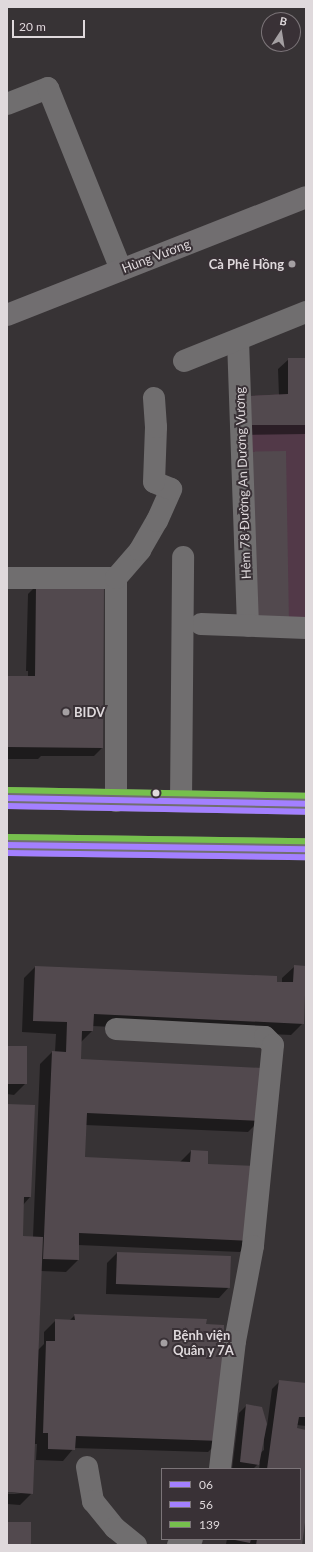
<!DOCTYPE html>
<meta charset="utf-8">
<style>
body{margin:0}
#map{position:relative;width:313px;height:1552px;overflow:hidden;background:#373335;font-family:Lato,sans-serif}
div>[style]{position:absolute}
.green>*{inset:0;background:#523948}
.shadow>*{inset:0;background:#0007}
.building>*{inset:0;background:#52494e;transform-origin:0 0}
.minor>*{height:22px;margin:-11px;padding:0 11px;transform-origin:11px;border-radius:11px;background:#706e6f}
.major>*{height:22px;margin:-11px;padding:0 11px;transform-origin:11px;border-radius:11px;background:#716e70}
.bus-1>*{height:6px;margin:-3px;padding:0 3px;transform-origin:3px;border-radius:3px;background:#a380ff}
.bus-2>*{height:6px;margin:-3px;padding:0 3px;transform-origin:3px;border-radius:3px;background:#a380ff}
.bus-3>*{height:6px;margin:-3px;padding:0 3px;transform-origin:3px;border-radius:3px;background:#76c04d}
.dots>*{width:11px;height:11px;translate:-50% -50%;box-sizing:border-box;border:2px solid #393136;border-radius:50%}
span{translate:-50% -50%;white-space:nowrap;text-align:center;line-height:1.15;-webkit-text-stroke:4px #393136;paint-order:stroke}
.street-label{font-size:13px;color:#dfd9dc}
.poi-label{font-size:13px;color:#dfd9dc;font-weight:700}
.right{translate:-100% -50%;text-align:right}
.left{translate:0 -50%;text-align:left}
.frame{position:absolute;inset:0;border:8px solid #dfd9dc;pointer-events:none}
.legend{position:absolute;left:161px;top:1468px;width:140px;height:72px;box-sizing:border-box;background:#393136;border:1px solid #7b7478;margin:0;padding:5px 7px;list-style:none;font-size:12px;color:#dfd9dc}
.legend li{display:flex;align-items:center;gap:8px;height:20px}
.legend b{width:20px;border:1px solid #7b7478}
.north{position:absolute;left:261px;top:12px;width:40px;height:40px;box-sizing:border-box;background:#393136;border:1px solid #7b7478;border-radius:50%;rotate:12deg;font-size:11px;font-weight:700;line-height:16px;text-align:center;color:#dfd9dc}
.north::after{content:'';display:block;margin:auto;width:14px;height:18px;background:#a49fa2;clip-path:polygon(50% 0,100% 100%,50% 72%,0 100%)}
.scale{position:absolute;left:12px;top:20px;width:73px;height:18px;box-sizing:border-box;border:2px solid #dfd9dc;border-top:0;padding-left:5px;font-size:12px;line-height:14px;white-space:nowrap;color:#dfd9dc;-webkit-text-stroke:3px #393136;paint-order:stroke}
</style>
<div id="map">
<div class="green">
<i style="clip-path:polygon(306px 358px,306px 620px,256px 618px,249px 396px,288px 394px)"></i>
</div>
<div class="shadow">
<i style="clip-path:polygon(289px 359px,306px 359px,306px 434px,240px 435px,279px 396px,278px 369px)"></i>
<i style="clip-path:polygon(36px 586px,103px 586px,102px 748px,94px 756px,41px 756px,38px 759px,7px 759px,7px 677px,28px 677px,28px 671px,26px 671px,28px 594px)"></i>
<i style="clip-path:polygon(35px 967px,282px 983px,282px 978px,294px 967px,303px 1023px,291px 1035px,92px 1026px,92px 1031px,80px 1043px,80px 1060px,259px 1121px,248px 1132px,85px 1125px,84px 1158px,179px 1163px,191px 1151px,207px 1165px,251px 1241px,240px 1252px,78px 1245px,78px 1260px,66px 1272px,41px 1271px,38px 1350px,44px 1344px,44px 1332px,56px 1320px,70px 1320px,75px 1315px,205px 1325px,220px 1440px,208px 1452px,74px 1448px,63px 1461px,36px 1460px,37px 1444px,34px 1444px,32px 1493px,20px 1505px,7px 1504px,7px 1494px,22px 1494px,7px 1492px,7px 1105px,30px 1197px,23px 1205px,20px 1237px,33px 1237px,40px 1064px,52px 1052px,55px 1052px,56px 1034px,22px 1032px,24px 978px)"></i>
<i style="clip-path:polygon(7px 1047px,25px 1084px,14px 1095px,7px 1094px)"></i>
<i style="clip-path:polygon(117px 1253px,229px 1287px,219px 1298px,106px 1294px,107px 1263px)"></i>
<i style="clip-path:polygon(evenodd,280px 1381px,306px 1384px,306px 1426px,297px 1425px,296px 1431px,306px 1431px,306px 1508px,301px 1545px,226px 1544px,227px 1539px,300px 1539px,300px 1469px,259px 1469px,260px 1462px,253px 1469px,232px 1469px,239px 1413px,247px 1405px,261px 1408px,267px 1426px,272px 1389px,280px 1381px,264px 1433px,264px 1450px,260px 1453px,264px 1433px)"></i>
</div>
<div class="building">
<i style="clip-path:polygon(288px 358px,306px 358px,306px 425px,250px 425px,249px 396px,288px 394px)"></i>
<i style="left:286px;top:451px;width:169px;height:35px;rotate:89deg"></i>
<i style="clip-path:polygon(36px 585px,104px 585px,103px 748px,7px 747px,7px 676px,35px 676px)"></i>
<i style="clip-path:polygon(294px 965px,306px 966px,304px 1024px,94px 1014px,93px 1031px,82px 1031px,81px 1059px,262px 1068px,260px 1121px,87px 1113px,85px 1157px,190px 1162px,191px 1150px,208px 1151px,208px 1164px,256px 1166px,252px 1241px,79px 1233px,79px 1260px,43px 1259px,52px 1051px,66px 1052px,67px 1022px,33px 1021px,35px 966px,277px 976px,277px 982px,293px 982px)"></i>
<i style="left:7px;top:1046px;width:20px;height:38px"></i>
<i style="clip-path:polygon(7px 1104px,35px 1105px,31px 1197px,24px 1197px,23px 1236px,43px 1237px,33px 1494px,7px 1492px)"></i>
<i style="left:117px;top:1252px;width:114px;height:32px;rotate:2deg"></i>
<i style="clip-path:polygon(74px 1314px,207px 1319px,206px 1324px,224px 1325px,221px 1441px,76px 1436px,75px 1450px,48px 1449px,48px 1433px,43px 1433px,46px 1341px,55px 1341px,55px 1319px,75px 1320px)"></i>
<i style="clip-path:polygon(279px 1380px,306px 1383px,306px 1417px,299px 1417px,297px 1428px,306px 1430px,306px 1515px,302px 1545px,256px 1545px,257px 1539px,300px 1539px,300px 1469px,267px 1469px)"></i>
<i style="clip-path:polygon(246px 1404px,262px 1407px,267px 1424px,259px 1465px,240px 1462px)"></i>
<i style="left:7px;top:1522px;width:24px;height:23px"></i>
<i style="clip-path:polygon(230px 1539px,251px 1539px,250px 1543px)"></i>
</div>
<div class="minor">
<i style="left:7px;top:104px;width:44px;rotate:-21.3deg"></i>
<i style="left:48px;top:88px;width:196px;rotate:68.1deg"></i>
<i style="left:238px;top:340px;width:286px;rotate:88deg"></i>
<i style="left:184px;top:361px;width:131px;rotate:-21.9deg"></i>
<i style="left:7px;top:578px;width:109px"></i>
<i style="left:201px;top:624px;width:105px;rotate:2.2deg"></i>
<i style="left:116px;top:801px;width:223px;rotate:-90deg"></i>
<i style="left:116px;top:578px;width:37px;rotate:-49deg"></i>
<i style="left:140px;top:550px;width:34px;rotate:-60deg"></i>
<i style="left:157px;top:521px;width:35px;rotate:-66deg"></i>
<i style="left:171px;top:489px;width:18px;rotate:-158deg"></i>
<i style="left:154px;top:482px;width:55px;rotate:-87.9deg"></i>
<i style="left:156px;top:427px;width:29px;rotate:-94deg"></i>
<i style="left:181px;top:801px;width:244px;rotate:-89.5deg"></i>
<i style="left:116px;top:1029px;width:149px;rotate:3.1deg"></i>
<i style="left:265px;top:1037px;width:11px;rotate:45deg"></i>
<i style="left:273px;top:1045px;width:202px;rotate:95.7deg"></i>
<i style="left:253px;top:1246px;width:97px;rotate:100.7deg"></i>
<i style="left:235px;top:1341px;width:129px;rotate:96.7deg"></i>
<i style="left:87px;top:1467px;width:35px;rotate:80deg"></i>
<i style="left:93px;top:1501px;width:35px;rotate:51deg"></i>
<i style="left:115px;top:1528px;width:27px;rotate:39deg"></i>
<i style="left:178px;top:1545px;width:15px;rotate:-23deg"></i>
</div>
<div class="major">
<i style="left:7px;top:315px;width:321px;rotate:-21.5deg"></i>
<i style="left:7px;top:798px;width:299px;rotate:1.1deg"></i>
<i style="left:7px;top:845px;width:299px;rotate:0.8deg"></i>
</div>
<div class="bus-1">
<i style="left:7px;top:798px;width:299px;rotate:1.1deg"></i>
<i style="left:7px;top:845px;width:299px;rotate:0.8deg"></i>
</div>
<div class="bus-2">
<i style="left:7px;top:806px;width:299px;rotate:1.1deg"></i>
<i style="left:7px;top:853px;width:299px;rotate:0.8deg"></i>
</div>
<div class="bus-3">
<i style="left:7px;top:790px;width:299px;rotate:1.1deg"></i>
<i style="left:7px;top:837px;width:299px;rotate:0.8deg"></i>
</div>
<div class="dots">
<i style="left:292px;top:264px;background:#a49fa2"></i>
<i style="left:66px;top:712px;background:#a49fa2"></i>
<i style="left:156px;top:793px;background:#dfd9dc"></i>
<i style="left:164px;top:1343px;background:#a49fa2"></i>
</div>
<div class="street-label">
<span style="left:156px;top:256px;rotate:-21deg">Hùng Vương</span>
<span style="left:243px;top:483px;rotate:-92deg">Hẻm 78 Đường An Dương Vương</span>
</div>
<div class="poi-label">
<span class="right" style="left:284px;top:264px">Cà Phê Hồng</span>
<span class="left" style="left:74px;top:712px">BIDV</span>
<span class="left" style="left:173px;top:1343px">Bệnh viện<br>Quân y 7A</span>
</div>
<div class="frame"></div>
<ul class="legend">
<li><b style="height:5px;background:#a380ff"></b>06</li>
<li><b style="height:5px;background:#a380ff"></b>56</li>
<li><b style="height:5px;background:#76c04d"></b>139</li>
</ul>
<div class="north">B</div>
<div class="scale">20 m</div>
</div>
